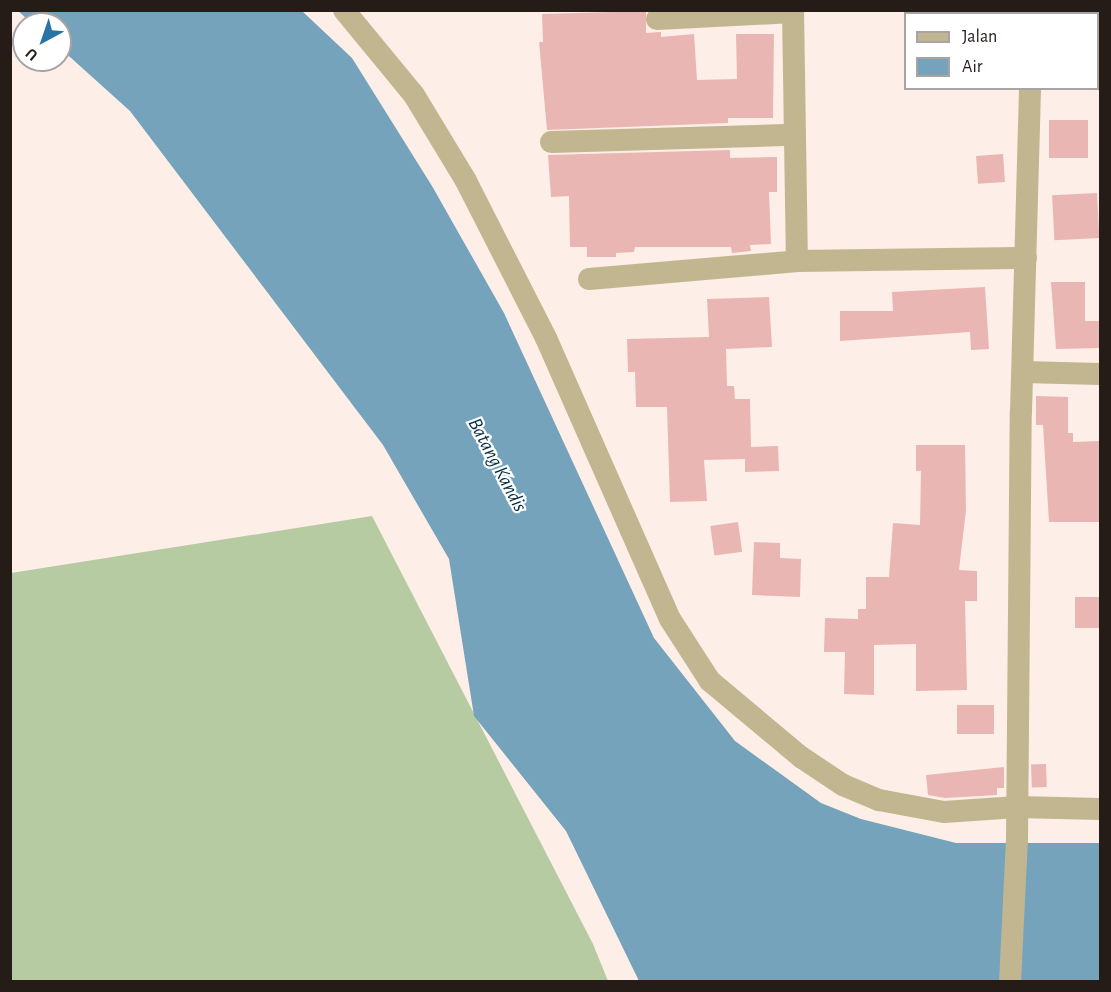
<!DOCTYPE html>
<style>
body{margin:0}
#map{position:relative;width:1111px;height:992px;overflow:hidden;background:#fdeee7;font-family:"Alegreya Sans",sans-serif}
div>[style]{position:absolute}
.forest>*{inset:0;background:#b7cba2}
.water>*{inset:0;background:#75a3bc}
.building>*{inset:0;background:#eab6b3;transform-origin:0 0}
.street>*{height:22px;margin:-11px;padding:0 11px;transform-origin:11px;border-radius:11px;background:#c1b68f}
span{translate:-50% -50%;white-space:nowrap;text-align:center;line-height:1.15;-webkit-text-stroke:4.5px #fff;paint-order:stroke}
.water-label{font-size:20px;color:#052f41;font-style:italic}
.frame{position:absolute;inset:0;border:12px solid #251c18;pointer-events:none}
.legend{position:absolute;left:904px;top:12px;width:195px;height:78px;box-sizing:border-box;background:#fff;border:2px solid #a8a4a3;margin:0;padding:8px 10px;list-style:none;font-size:18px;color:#251c18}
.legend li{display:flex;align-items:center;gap:12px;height:30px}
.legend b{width:30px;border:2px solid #a8a4a3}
.north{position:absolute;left:12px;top:12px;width:60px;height:60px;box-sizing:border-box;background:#fff;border:2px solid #a8a4a3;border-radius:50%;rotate:220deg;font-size:16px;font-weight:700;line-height:24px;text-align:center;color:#251c18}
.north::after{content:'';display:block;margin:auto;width:21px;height:27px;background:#2974a7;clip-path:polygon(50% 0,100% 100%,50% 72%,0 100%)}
</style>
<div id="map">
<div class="forest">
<i style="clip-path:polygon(372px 516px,593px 944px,608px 981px,11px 982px,11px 573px)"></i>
</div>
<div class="water">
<i style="clip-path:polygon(18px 11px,302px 11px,352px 58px,432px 186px,504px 313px,654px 638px,735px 741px,821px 803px,861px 819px,956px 843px,1100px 843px,1100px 981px,639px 981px,566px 831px,474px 716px,449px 559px,383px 445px,130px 111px,60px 48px,60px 24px,33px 24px)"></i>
</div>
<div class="building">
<i style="clip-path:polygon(646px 11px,646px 33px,661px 32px,661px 37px,694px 34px,697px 80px,737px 79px,736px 34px,774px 34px,773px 118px,728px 118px,728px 123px,547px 130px,539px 42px,543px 42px,542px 14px)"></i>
<i style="left:1049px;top:120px;width:39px;height:38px"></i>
<i style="clip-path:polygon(730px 150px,730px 158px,777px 157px,777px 192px,769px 192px,771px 244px,750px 245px,751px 251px,732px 253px,731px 247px,635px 247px,634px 252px,616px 253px,616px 257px,587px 257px,587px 247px,570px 247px,569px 196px,551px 197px,548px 155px)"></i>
<i style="left:1003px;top:154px;width:28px;height:27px;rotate:86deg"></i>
<i style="left:1097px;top:193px;width:45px;height:45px;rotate:87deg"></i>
<i style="clip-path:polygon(1051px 282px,1085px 282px,1085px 321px,1101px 321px,1101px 348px,1056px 349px)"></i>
<i style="clip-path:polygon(985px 287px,989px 349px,971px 350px,970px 332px,840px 341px,840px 311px,893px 311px,892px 292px)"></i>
<i style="clip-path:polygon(769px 297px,772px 347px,726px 349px,727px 386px,734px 386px,735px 399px,750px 399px,751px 447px,778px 446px,779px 471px,745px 472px,745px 459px,704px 460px,707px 501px,670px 502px,667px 407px,636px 407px,635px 372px,628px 372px,627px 339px,709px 337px,707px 299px)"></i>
<i style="clip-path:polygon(1036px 396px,1068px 397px,1068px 433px,1073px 433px,1073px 442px,1101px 441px,1101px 522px,1049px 522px,1043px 425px,1036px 425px)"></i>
<i style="clip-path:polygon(916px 445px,965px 445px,966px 510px,959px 570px,977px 571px,977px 601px,965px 601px,967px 690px,916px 691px,916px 644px,874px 645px,874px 695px,844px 694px,845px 652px,824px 652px,825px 618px,858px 619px,858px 609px,866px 609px,866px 577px,889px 577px,893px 523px,920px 525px,921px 471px,916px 471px)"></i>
<i style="left:738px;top:522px;width:30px;height:28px;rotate:82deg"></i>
<i style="clip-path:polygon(754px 542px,780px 543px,780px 558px,801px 559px,800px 597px,752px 595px)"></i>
<i style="left:1075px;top:597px;width:26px;height:31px"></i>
<i style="left:957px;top:705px;width:37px;height:29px"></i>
<i style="left:1046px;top:764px;width:23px;height:15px;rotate:88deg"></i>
<i style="clip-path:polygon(1004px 767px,1004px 788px,997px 788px,997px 795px,945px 798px,928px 795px,926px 775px)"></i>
</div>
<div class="street">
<i style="left:344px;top:10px;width:110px;rotate:50.5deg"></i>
<i style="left:414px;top:95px;width:100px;rotate:58.8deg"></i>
<i style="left:466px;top:181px;width:176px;rotate:63deg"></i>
<i style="left:546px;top:338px;width:307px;rotate:66.2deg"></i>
<i style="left:670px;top:619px;width:74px;rotate:57.2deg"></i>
<i style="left:710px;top:681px;width:119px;rotate:39.9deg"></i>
<i style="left:801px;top:757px;width:50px;rotate:33.7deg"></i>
<i style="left:843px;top:785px;width:39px;rotate:23deg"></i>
<i style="left:879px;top:800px;width:66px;rotate:10.5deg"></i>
<i style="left:944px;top:812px;width:73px;rotate:-3.9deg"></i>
<i style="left:1017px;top:807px;width:83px;rotate:1.4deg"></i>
<i style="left:793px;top:10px;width:251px;rotate:89.1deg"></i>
<i style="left:1031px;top:14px;width:4px;rotate:-90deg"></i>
<i style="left:657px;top:19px;width:136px;rotate:-2.9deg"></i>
<i style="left:551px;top:142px;width:241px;rotate:-1.7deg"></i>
<i style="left:589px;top:279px;width:209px;rotate:-4.9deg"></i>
<i style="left:797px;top:261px;width:229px;rotate:-0.8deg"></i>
<i style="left:1023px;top:372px;width:77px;rotate:1.5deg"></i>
<i style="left:1010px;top:982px;width:141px;rotate:-87.2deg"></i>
<i style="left:1017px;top:841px;width:429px;rotate:-89.5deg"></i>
<i style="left:1021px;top:412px;width:324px;rotate:-88.4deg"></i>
</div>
<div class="water-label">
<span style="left:497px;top:465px;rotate:62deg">Batang Kandis</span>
</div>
<div class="frame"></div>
<ul class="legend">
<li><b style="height:8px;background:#c1b68f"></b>Jalan</li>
<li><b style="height:16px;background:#75a3bc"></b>Air</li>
</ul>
<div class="north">U</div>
</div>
